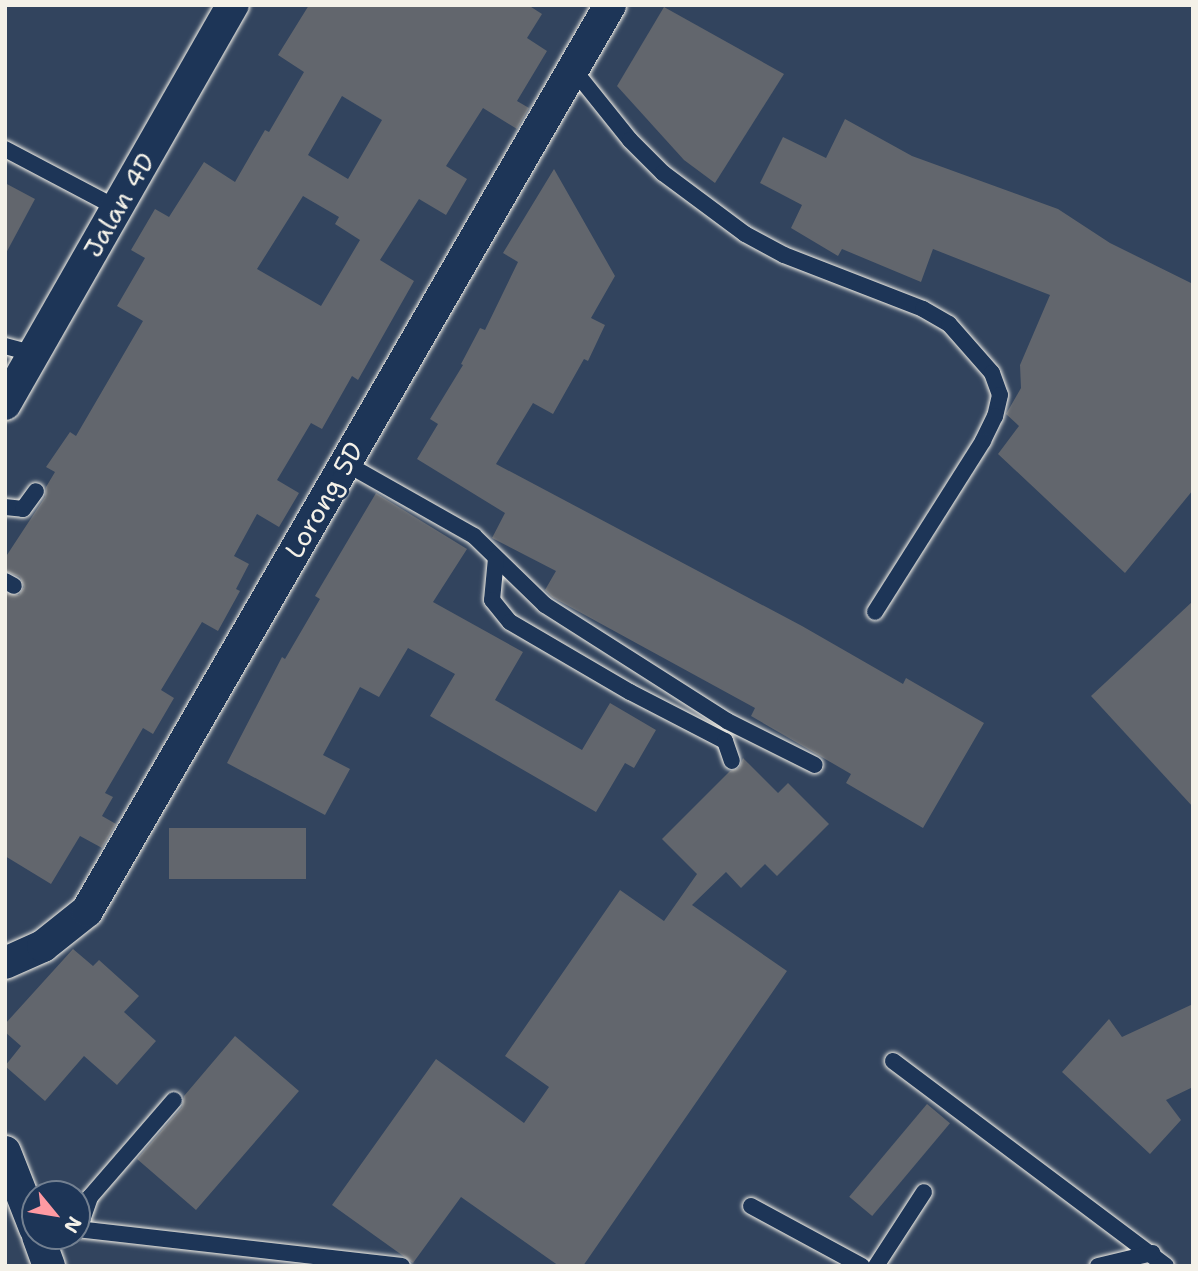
<!DOCTYPE html>
<style>
body{margin:0}
#map{position:relative;width:1198px;height:1271px;overflow:hidden;background:#1d3557;font-family:"Shantell Sans",sans-serif}
div>[style]{position:absolute}
.built>*{inset:0;background:#32445e}
.building>*{inset:0;background:#62666d;transform-origin:0 0}
.roads{filter:drop-shadow(0 0 2px #f4f1e8) drop-shadow(0 0 2px #f4f1e8)}
.lane>*{height:16px;margin:-8px;padding:0 8px;transform-origin:8px;border-radius:8px;background:#1d3557}
.street>*{height:32px;margin:-16px;padding:0 16px;transform-origin:16px;border-radius:16px;background:#1d3557}
span{translate:-50% -50%;white-space:nowrap;text-align:center;line-height:1.15;-webkit-text-stroke:5px #1d3557;paint-order:stroke}
.street-label{font-size:26px;color:#f4f1e8}
.frame{position:absolute;inset:0;border:7px solid #f4f1e8;pointer-events:none}
.north{position:absolute;left:21px;top:1180px;width:70px;height:70px;box-sizing:border-box;background:#1d3557;border:2px solid #738091;border-radius:50%;rotate:120deg;font-size:19px;font-weight:700;line-height:28px;text-align:center;color:#f4f1e8}
.north::after{content:'';display:block;margin:auto;width:24px;height:32px;background:#ff9aa2;clip-path:polygon(50% 0,100% 100%,50% 72%,0 100%)}
</style>
<div id="map">
<div class="built">
<i style="clip-path:polygon(evenodd,5px 5px,1193px 5px,1193px 1266px,5px 1266px,5px 5px,35px 1194px,77px 1194px,77px 1236px,35px 1236px,35px 1194px)"></i>
</div>
<div class="building">
<i style="clip-path:polygon(evenodd,309px 5px,528px 5px,542px 14px,527px 38px,547px 51px,517px 101px,529px 108px,517px 129px,483px 108px,446px 166px,467px 179px,446px 215px,419px 199px,380px 260px,414px 281px,358px 380px,352px 376px,322px 429px,311px 423px,277px 480px,299px 493px,279px 527px,257px 514px,234px 556px,249px 564px,236px 589px,240px 591px,218px 631px,202px 622px,161px 690px,174px 698px,153px 734px,143px 728px,105px 793px,113px 797px,102px 816px,116px 824px,102px 848px,80px 836px,51px 884px,5px 856px,5px 593px,19px 595px,24px 587px,20px 577px,5px 571px,5px 558px,45px 497px,46px 487px,55px 472px,46px 467px,70px 432px,76px 436px,143px 321px,117px 306px,145px 258px,131px 250px,155px 209px,169px 217px,204px 162px,235px 182px,265px 130px,269px 132px,304px 72px,278px 55px,309px 5px,342px 96px,382px 120px,348px 179px,308px 155px,342px 96px,309px 5px,303px 196px,339px 217px,335px 224px,360px 240px,321px 306px,257px 269px,303px 196px)"></i>
<i style="clip-path:polygon(664px 7px,784px 74px,715px 183px,684px 160px,617px 86px)"></i>
<i style="clip-path:polygon(845px 119px,912px 156px,1058px 209px,1110px 243px,1193px 284px,1193px 490px,1125px 573px,998px 454px,1019px 426px,1006px 414px,1021px 388px,1020px 365px,1050px 295px,933px 249px,921px 282px,842px 249px,838px 256px,791px 228px,802px 205px,760px 183px,783px 137px,826px 158px)"></i>
<i style="clip-path:polygon(554px 169px,615px 276px,591px 318px,605px 325px,588px 361px,584px 359px,553px 414px,533px 403px,496px 464px,802px 626px,903px 684px,906px 678px,984px 723px,923px 828px,846px 783px,851px 774px,751px 716px,755px 708px,552px 597px,545px 590px,556px 571px,492px 538px,505px 513px,417px 459px,438px 424px,430px 419px,463px 365px,461px 364px,480px 328px,485px 330px,518px 262px,503px 253px)"></i>
<i style="clip-path:polygon(5px 183px,35px 199px,5px 255px)"></i>
<i style="clip-path:polygon(376px 493px,467px 549px,433px 602px,523px 652px,495px 700px,582px 750px,610px 703px,656px 730px,634px 768px,625px 763px,596px 812px,430px 716px,455px 674px,408px 648px,379px 697px,360px 687px,323px 755px,350px 769px,325px 815px,227px 763px,282px 657px,285px 659px,320px 599px,315px 596px)"></i>
<i style="clip-path:polygon(1193px 601px,1193px 807px,1091px 696px)"></i>
<i style="clip-path:polygon(743px 758px,778px 793px,788px 783px,829px 824px,777px 876px,765px 864px,741px 888px,726px 872px,692px 905px,787px 971px,583px 1266px,559px 1266px,461px 1197px,413px 1263px,332px 1205px,436px 1059px,524px 1123px,549px 1087px,505px 1056px,620px 890px,664px 921px,697px 874px,662px 839px,730px 771px,739px 768px)"></i>
<i style="left:306px;top:828px;width:51px;height:137px;rotate:90deg"></i>
<i style="clip-path:polygon(73px 949px,93px 966px,99px 960px,139px 996px,124px 1012px,156px 1041px,117px 1085px,84px 1056px,45px 1101px,5px 1066px,21px 1046px,5px 1032px,5px 1024px)"></i>
<i style="clip-path:polygon(1193px 1004px,1193px 1087px,1166px 1100px,1181px 1120px,1150px 1154px,1062px 1072px,1109px 1019px,1122px 1037px)"></i>
<i style="clip-path:polygon(235px 1036px,299px 1091px,196px 1210px,137px 1159px,182px 1107px,184px 1096px)"></i>
<i style="left:927px;top:1104px;width:30px;height:121px;rotate:40deg"></i>
</div>
<div class="roads">
<div class="lane">
<i style="left:573px;top:69px;width:91px;rotate:51.2deg"></i>
<i style="left:630px;top:140px;width:47px;rotate:45deg"></i>
<i style="left:663px;top:173px;width:102px;rotate:36.6deg"></i>
<i style="left:745px;top:234px;width:44px;rotate:28.3deg"></i>
<i style="left:784px;top:255px;width:149px;rotate:21.2deg"></i>
<i style="left:923px;top:309px;width:30px;rotate:30deg"></i>
<i style="left:949px;top:324px;width:65px;rotate:48.7deg"></i>
<i style="left:992px;top:373px;width:23px;rotate:70deg"></i>
<i style="left:1000px;top:395px;width:22px;rotate:103deg"></i>
<i style="left:995px;top:416px;width:28px;rotate:116deg"></i>
<i style="left:983px;top:441px;width:202px;rotate:122.3deg"></i>
<i style="left:5px;top:149px;width:127px;rotate:27.8deg"></i>
<i style="left:5px;top:346px;width:30px;rotate:15deg"></i>
<i style="left:345px;top:463px;width:148px;rotate:29.5deg"></i>
<i style="left:474px;top:536px;width:99px;rotate:44.2deg"></i>
<i style="left:545px;top:605px;width:216px;rotate:32.5deg"></i>
<i style="left:727px;top:721px;width:98px;rotate:26.6deg"></i>
<i style="left:5px;top:507px;width:18px;rotate:6deg"></i>
<i style="left:23px;top:509px;width:22px;rotate:-54deg"></i>
<i style="left:496px;top:558px;width:42px;rotate:95.4deg"></i>
<i style="left:492px;top:600px;width:28px;rotate:51deg"></i>
<i style="left:510px;top:622px;width:139px;rotate:30.3deg"></i>
<i style="left:630px;top:692px;width:107px;rotate:27.3deg"></i>
<i style="left:725px;top:741px;width:21px;rotate:71deg"></i>
<i style="left:5px;top:581px;width:10px;rotate:29deg"></i>
<i style="left:893px;top:1061px;width:341px;rotate:36.9deg"></i>
<i style="left:751px;top:1206px;width:126px;rotate:28.4deg"></i>
<i style="left:77px;top:1229px;width:327px;rotate:6.5deg"></i>
<i style="left:79px;top:1229px;width:34px;rotate:-71deg"></i>
<i style="left:90px;top:1197px;width:128px;rotate:-49.1deg"></i>
<i style="left:876px;top:1266px;width:88px;rotate:-57deg"></i>
<i style="left:1098px;top:1266px;width:56px;rotate:-13.5deg"></i>
</div>
<div class="street">
<i style="left:5px;top:404px;width:460px;rotate:-60.3deg"></i>
<i style="left:5px;top:963px;width:42px;rotate:-24.1deg"></i>
<i style="left:43px;top:946px;width:56px;rotate:-38.5deg"></i>
<i style="left:87px;top:911px;width:1046px;rotate:-60deg"></i>
<i style="left:5px;top:1152px;width:82px;rotate:68.5deg"></i>
<i style="left:38px;top:1236px;width:32px;rotate:70deg"></i>
</div>
</div>
<div class="street-label">
<span style="left:119px;top:205px;rotate:-60deg">Jalan 4D</span>
<span style="left:324px;top:500px;rotate:-60deg">Lorong 5D</span>
</div>
<div class="frame"></div>
<div class="north">N</div>
</div>
